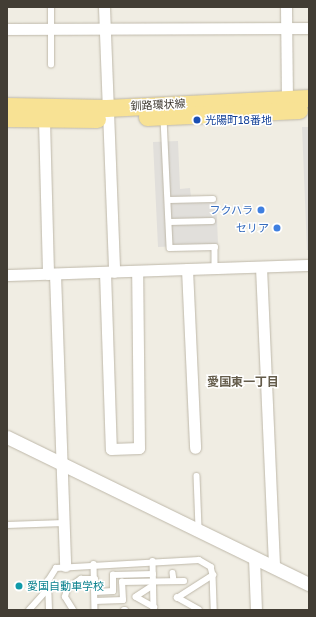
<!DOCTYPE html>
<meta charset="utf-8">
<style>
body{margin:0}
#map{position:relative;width:316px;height:617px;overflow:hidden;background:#f0ede3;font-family:"Golos Text","Noto Sans JP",sans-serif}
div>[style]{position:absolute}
.parking>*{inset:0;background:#e1dfdb}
.roads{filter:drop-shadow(0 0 1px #beb8a9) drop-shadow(0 0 1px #beb8a9)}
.service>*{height:5.5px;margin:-2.75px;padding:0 2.75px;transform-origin:2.75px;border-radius:2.75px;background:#fff}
.minor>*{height:11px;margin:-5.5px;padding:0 5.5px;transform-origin:5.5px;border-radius:5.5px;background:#fff}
.tertiary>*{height:13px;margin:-6.5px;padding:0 6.5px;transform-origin:6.5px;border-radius:6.5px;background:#fff}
.primary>*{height:17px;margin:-8.5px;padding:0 8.5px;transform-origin:8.5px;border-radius:8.5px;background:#f8e294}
.dots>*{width:11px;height:11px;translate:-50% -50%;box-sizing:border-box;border:2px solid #fff;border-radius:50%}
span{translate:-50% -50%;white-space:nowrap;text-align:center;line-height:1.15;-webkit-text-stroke:3px #fff;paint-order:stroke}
.street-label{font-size:11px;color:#423d34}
.transit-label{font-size:11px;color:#164399}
.left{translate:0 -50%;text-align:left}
.shop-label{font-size:11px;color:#366cbe}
.right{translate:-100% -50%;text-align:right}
.culture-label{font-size:11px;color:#0d838f}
.neighbourhood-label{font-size:12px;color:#645c4b;font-weight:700}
.frame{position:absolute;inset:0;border:8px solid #423d34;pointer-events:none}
</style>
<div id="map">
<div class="parking">
<i style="clip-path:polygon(302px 127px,309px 127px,309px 250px,307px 250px)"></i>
<i style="clip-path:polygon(178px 141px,180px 189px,190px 188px,191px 197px,216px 196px,218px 244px,158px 247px,153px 142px)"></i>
</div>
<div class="roads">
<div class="service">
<i style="left:51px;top:65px;width:58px;rotate:-90deg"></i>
<i style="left:164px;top:119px;width:129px;rotate:87.3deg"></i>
<i style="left:170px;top:248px;width:45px;rotate:-1.3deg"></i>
<i style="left:215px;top:247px;width:21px;rotate:90deg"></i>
<i style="left:169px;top:200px;width:44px;rotate:-1.3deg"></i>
<i style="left:169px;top:222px;width:43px;rotate:-1.3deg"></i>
<i style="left:197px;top:476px;width:53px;rotate:87.8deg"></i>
<i style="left:7px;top:525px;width:57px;rotate:-2deg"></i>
<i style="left:153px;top:561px;width:49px;rotate:88.8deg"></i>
<i style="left:94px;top:564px;width:46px;rotate:88.8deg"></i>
<i style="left:173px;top:573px;width:8px;rotate:83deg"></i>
<i style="left:153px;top:586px;width:20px;rotate:147deg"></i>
<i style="left:136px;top:597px;width:21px;rotate:29deg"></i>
<i style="left:95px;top:592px;width:18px;rotate:-3deg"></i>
<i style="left:113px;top:591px;width:16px;rotate:-90deg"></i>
<i style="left:113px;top:575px;width:40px;rotate:-1.4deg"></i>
<i style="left:95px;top:601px;width:28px;rotate:-2deg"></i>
<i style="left:123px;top:600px;width:18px;rotate:-93deg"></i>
<i style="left:122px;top:582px;width:62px;rotate:-0.9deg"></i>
<i style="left:29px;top:610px;width:28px;rotate:-48deg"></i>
<i style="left:49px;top:610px;width:29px;rotate:-92deg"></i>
<i style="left:48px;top:581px;width:15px;rotate:-58deg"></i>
<i style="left:56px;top:568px;width:143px;rotate:-3.2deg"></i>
<i style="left:199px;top:560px;width:14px;rotate:30deg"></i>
<i style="left:211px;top:567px;width:8px;rotate:76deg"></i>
<i style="left:213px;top:575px;width:35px;rotate:88deg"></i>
<i style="left:73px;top:610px;width:15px;rotate:-122deg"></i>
<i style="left:65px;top:597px;width:8px;rotate:-76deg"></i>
<i style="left:67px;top:589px;width:17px;rotate:-36deg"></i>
<i style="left:81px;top:579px;width:14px"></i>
<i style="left:124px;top:610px;width:1px"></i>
<i style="left:199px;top:610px;width:25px;rotate:-151deg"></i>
<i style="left:177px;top:598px;width:43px;rotate:-32.6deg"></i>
</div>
<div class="minor">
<i style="left:104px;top:7px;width:265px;rotate:87.8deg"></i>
<i style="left:286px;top:7px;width:97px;rotate:89.4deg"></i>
<i style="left:7px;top:29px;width:302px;rotate:-0.2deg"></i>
<i style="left:44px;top:120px;width:154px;rotate:88.5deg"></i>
<i style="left:261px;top:267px;width:301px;rotate:87.5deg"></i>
<i style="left:187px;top:269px;width:179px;rotate:87.4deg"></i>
<i style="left:105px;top:272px;width:177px;rotate:88.1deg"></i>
<i style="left:111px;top:449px;width:28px;rotate:-2deg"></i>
<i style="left:139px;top:448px;width:177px;rotate:-90.6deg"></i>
<i style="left:55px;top:274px;width:292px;rotate:88deg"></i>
<i style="left:7px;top:275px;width:302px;rotate:-1.9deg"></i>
<i style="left:254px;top:558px;width:52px;rotate:87.8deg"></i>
</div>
<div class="tertiary">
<i style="left:7px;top:437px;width:336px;rotate:26deg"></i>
</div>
<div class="primary">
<i style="left:7px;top:106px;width:99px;rotate:1.2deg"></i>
<i style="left:106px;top:108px;width:203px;rotate:-2.8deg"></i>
<i style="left:147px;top:117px;width:152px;rotate:-2.6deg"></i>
<i style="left:7px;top:118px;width:90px;rotate:0.6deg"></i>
</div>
</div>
<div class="dots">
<i style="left:197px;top:120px;background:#1a4fb4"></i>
<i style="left:261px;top:210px;background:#3f7fe0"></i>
<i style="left:277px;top:228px;background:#3f7fe0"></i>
<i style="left:19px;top:586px;background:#0f9aa8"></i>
</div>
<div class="street-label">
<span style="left:158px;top:105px;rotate:-3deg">釧路環状線</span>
</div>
<div class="transit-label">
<span class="left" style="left:205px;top:120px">光陽町18番地</span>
</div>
<div class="shop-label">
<span class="right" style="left:253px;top:210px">フクハラ</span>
<span class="right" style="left:269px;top:228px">セリア</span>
</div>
<div class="culture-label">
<span class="left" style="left:27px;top:586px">愛国自動車学校</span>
</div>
<div class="neighbourhood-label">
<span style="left:243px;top:382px">愛国東一丁目</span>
</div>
<div class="frame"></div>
</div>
